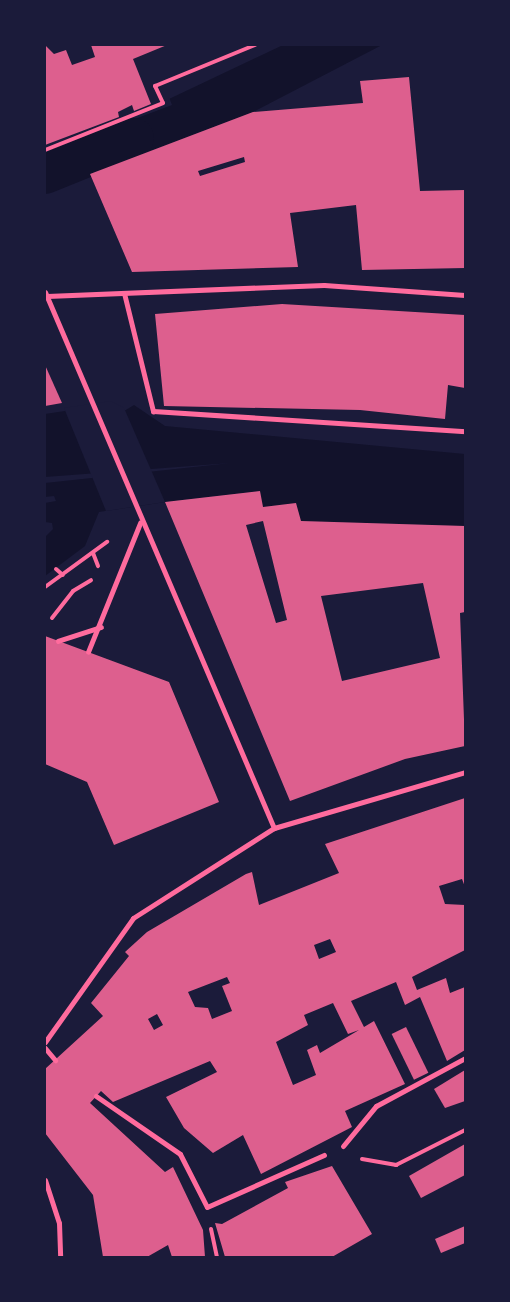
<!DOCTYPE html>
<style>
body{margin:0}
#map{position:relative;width:510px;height:1302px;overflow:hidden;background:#1b1b3a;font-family:"DejaVu Sans",sans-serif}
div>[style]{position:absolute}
.water>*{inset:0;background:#12122b}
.pier>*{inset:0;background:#1b1b3a}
.canal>*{height:40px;margin:-20px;padding:0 20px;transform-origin:20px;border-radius:20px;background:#12122b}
.building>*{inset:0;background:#dd5f8e;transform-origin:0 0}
.path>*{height:4px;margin:-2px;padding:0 2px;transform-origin:2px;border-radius:2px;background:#ff6b9d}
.service>*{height:4.5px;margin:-2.25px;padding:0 2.25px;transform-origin:2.25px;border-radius:2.25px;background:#ff6b9d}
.pedestrian>*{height:5px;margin:-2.5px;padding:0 2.5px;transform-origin:2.5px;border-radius:2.5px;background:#ff6b9d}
span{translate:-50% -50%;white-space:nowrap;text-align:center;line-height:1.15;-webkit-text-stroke:6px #1b1b3a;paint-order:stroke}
.frame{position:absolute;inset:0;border:46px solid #1b1b3a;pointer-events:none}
</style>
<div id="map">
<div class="water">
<i style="clip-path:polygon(283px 45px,382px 45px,253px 112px,90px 174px,76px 141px,171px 105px,169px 99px)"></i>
<i style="clip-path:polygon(111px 404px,121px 413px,134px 405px,165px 426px,465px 454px,465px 526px,301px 521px,296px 503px,263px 507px,260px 491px,165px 502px,99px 512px,85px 546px,45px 576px,45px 537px,53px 529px,52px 523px,45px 522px,45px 503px,56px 501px,54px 496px,45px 497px,45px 483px,231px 463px,45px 477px,45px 414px)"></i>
</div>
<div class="pier">
<i style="clip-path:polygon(169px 97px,172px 105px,76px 141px,87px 175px,75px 139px,168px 103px)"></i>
<i style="clip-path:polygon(111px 401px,124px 408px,165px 502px,106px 511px,64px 408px)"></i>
</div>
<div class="canal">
<i style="left:45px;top:174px;width:96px;rotate:-22deg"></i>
</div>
<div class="building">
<i style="clip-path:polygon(45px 45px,54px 54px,66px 50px,72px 65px,95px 57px,91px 45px,167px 45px,133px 59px,151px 104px,134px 111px,132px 105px,118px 112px,119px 117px,45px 145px)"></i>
<i style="clip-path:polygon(evenodd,409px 77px,420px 191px,465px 190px,465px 268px,362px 270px,356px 205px,290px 213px,298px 267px,132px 272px,90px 174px,253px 112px,363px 103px,360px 81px,409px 77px,244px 157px,245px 162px,200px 176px,198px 171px,244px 157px)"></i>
<i style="clip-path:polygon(282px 304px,465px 315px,465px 388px,448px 385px,445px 419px,360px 410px,164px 406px,155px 314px)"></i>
<i style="clip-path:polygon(45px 365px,62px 403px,45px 406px)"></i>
<i style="clip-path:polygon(evenodd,260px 491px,263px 507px,296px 503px,301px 521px,465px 526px,465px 612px,460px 613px,465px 746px,405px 759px,290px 801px,165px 502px,260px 491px,263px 521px,287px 620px,276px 623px,246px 525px,263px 521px,260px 491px,423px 583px,440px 658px,342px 681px,321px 596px,423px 583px)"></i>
<i style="clip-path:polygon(45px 636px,169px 682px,219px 802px,114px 845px,87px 782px,45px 764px)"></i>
<i style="clip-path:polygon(evenodd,465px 798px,465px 887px,462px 879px,439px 886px,445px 904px,465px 905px,465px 950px,412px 977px,417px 990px,446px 978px,450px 993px,465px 987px,465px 1050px,447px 1061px,420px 997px,405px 1005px,396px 982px,351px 1001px,364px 1027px,374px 1021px,405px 1084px,345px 1111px,352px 1127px,261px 1174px,243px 1135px,213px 1153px,184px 1128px,166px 1097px,217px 1072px,210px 1061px,113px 1102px,101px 1091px,90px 1103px,165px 1172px,173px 1167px,203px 1230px,205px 1257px,172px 1257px,168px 1245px,147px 1257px,103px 1257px,93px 1195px,45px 1133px,45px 1069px,103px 1016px,91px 1003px,129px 956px,125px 952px,147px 932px,246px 874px,252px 872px,259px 905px,339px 873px,325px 844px,465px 798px,330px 939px,336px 952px,319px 959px,314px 945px,330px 939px,465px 798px,227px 977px,230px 983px,222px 986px,232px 1011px,212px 1019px,208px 1008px,195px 1007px,188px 992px,227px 977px,465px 798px,333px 1003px,348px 1034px,359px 1030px,320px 1053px,317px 1045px,307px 1050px,316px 1075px,293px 1085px,276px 1042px,308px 1025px,304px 1015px,333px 1003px,465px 798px,157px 1014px,163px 1025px,154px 1030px,148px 1019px,157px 1014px)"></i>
<i style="left:406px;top:1027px;width:51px;height:16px;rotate:64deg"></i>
<i style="clip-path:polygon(465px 1070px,465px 1101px,445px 1108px,434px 1089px)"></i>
<i style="clip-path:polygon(465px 1144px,465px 1175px,421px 1198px,409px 1176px)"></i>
<i style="clip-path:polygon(332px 1166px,372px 1234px,332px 1257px,225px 1257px,215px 1223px,222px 1224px,288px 1188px,285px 1182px)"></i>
<i style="clip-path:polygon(465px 1226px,465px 1243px,441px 1253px,435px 1239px)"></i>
</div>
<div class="path">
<i style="left:45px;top:150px;width:127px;rotate:-21.7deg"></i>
<i style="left:163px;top:103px;width:19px;rotate:-115deg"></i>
<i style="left:155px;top:86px;width:108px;rotate:-22.3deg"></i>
<i style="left:93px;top:553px;width:14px;rotate:69deg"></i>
<i style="left:56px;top:569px;width:9px;rotate:41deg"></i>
<i style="left:45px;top:587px;width:77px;rotate:-36deg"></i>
<i style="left:52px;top:618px;width:34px;rotate:-52deg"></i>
<i style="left:73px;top:591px;width:21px;rotate:-31deg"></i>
<i style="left:362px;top:1159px;width:35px;rotate:10deg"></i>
<i style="left:396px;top:1165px;width:77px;rotate:-26.9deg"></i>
<i style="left:211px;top:1229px;width:29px;rotate:78deg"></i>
</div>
<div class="service">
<i style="left:58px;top:641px;width:45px;rotate:-18deg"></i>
<i style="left:88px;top:652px;width:139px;rotate:-68deg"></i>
</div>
<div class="pedestrian">
<i style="left:45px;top:292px;width:583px;rotate:66.87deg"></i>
<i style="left:124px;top:293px;width:122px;rotate:76.2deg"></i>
<i style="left:153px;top:411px;width:313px;rotate:3.7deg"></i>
<i style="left:47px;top:296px;width:277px;rotate:-2.3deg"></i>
<i style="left:324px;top:285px;width:141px;rotate:4.1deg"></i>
<i style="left:45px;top:1042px;width:152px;rotate:-54.6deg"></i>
<i style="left:133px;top:918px;width:167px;rotate:-32.6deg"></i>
<i style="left:274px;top:828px;width:199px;rotate:-16.3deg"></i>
<i style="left:45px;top:1048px;width:16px;rotate:50deg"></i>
<i style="left:96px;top:1096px;width:102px;rotate:34.6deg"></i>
<i style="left:180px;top:1154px;width:59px;rotate:63deg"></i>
<i style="left:207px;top:1207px;width:128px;rotate:-24deg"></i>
<i style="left:343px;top:1146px;width:52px;rotate:-50.5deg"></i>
<i style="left:376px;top:1106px;width:101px;rotate:-28.3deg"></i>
<i style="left:45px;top:1180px;width:45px;rotate:72deg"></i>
<i style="left:59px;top:1223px;width:34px;rotate:88deg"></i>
</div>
<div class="frame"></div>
</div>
